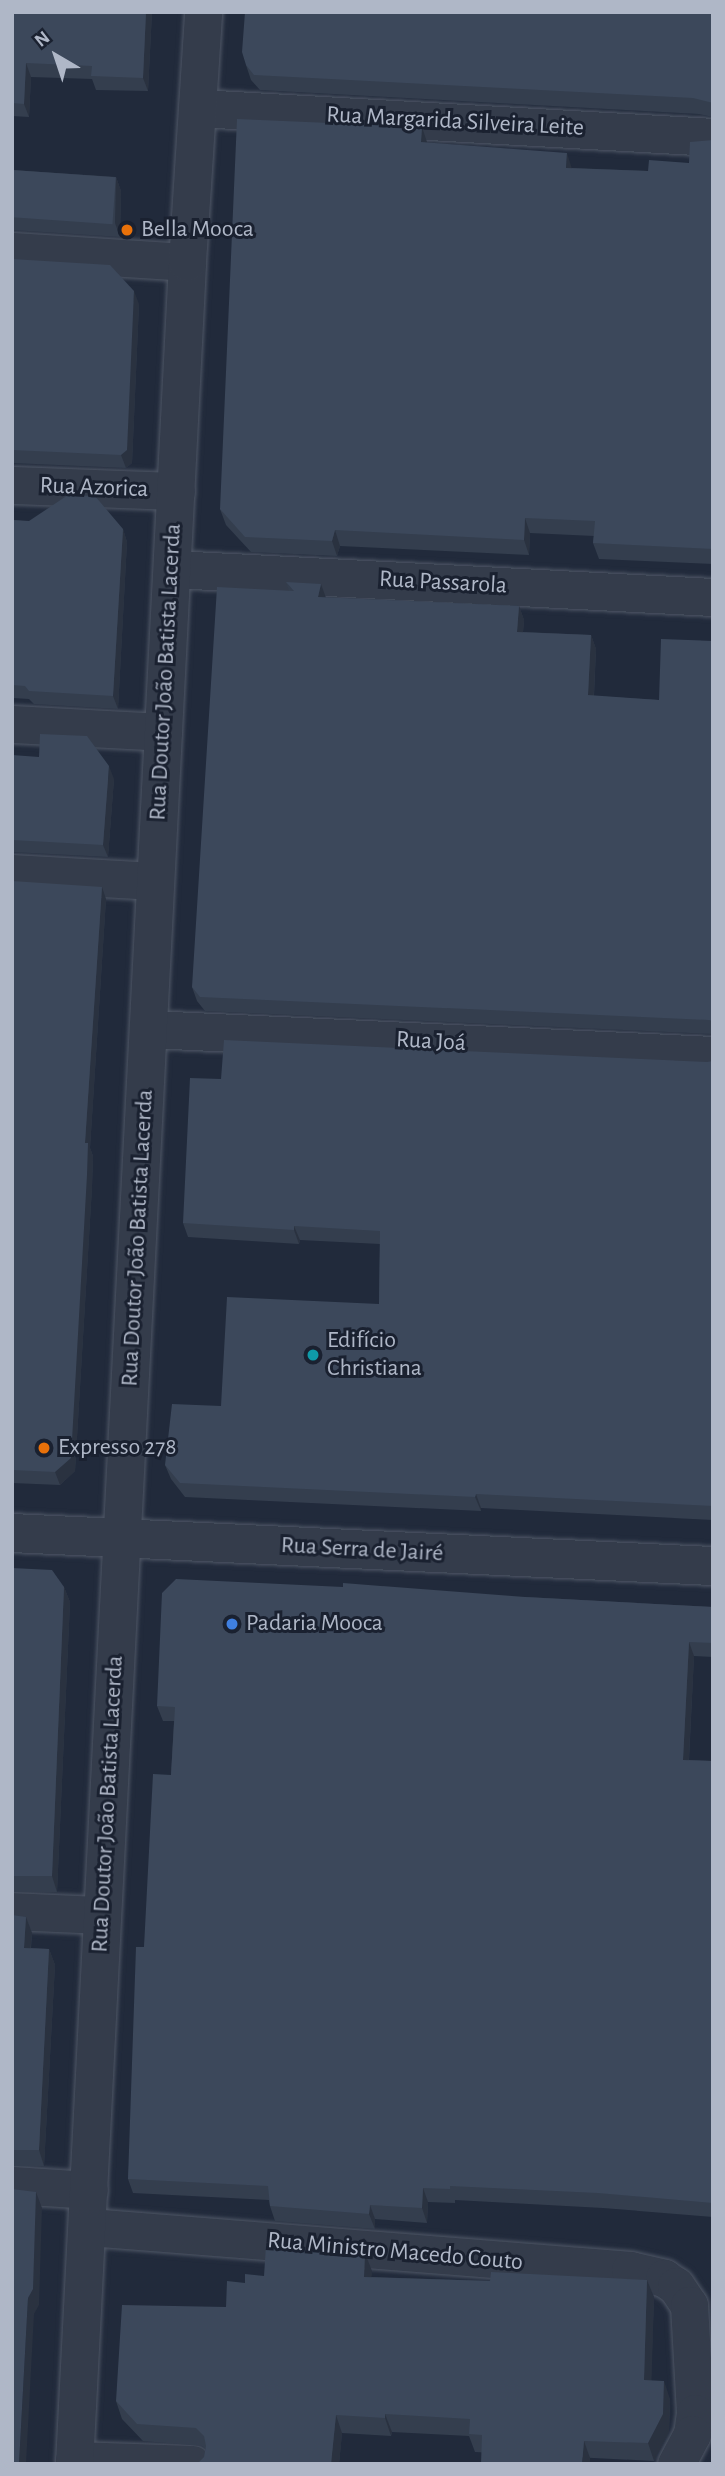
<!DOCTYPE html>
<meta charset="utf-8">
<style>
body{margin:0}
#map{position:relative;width:725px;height:2476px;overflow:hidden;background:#212a3b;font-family:"Alegreya Sans",sans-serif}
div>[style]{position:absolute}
.roads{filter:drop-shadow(0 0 2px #4f5766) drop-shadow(0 0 2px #4f5766)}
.minor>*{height:37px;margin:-18.5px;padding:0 18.5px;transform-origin:18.5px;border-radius:18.5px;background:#343c4b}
.tertiary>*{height:38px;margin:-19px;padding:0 19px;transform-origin:19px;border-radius:19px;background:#343c4b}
.wall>*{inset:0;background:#343e4e}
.shaded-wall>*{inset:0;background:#2a3240}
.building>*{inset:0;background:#3c485b;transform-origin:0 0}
.dots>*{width:19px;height:19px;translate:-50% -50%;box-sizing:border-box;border:4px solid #1a2130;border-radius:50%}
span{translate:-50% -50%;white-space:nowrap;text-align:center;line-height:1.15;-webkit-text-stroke:6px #1a2130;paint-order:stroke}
.street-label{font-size:24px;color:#afb7c7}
.poi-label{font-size:24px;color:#afb7c7}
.left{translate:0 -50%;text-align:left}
.frame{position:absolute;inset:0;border:14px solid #afb7c7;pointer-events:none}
.north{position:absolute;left:21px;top:21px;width:70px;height:70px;-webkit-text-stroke:5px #1a2130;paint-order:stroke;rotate:321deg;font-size:19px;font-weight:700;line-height:28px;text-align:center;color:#afb7c7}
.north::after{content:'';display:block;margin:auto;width:24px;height:32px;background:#afb7c7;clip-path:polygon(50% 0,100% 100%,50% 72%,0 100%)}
</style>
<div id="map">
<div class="roads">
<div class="minor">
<i style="left:198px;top:108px;width:516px;rotate:3.22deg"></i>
<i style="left:12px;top:251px;width:175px;rotate:3.6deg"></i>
<i style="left:12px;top:485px;width:164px;rotate:2.1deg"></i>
<i style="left:173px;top:569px;width:541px;rotate:2.97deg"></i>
<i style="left:12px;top:724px;width:151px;rotate:3deg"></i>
<i style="left:12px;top:873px;width:143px;rotate:3.2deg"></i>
<i style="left:149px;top:1029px;width:565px;rotate:2.64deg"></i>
<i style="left:12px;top:1911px;width:89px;rotate:2.6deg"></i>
<i style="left:12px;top:2185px;width:77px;rotate:3.7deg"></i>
<i style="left:89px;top:2227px;width:543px;rotate:4.54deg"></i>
<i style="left:630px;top:2270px;width:35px;rotate:13deg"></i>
<i style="left:664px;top:2278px;width:14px;rotate:34deg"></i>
<i style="left:676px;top:2286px;width:23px;rotate:56deg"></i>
<i style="left:689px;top:2305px;width:108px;rotate:86.8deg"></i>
<i style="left:695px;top:2413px;width:21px;rotate:98deg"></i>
<i style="left:692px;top:2434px;width:34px;rotate:118deg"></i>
<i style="left:74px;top:2460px;width:118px;rotate:1.9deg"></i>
<i style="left:74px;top:2464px;width:2205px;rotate:-87.06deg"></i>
<i style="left:187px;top:262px;width:251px;rotate:-86.3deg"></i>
</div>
<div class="tertiary">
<i style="left:12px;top:1533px;width:702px;rotate:2.7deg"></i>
</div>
</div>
<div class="wall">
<i style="clip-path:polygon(12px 12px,152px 12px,148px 91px,96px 90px,92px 79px,31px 77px,29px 117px,12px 116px)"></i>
<i style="clip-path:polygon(713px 12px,713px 117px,699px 114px,260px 90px,251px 80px,246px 65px)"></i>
<i style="clip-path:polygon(713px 140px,713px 564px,599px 559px,593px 543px,594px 536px,530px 533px,529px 555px,340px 546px,337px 556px,251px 552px,226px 525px,220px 509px,427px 142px,427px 143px,572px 168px,648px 171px,689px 163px)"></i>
<i style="clip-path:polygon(12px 170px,116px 177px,121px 191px,120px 237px,12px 230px)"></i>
<i style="clip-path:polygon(12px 259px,139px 304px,132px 463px,126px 468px,12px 463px)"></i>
<i style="clip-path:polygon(12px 520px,123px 529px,127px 542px,118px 709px,34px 704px,29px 699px,12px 698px)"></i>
<i style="clip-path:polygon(286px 582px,326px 597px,519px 606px,524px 620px,523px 632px,591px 635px,596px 649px,594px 696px,659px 700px,713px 641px,713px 1034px,205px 1011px,197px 1001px,192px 987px,289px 591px)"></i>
<i style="clip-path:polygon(12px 755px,114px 779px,108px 857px,12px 852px)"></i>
<i style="clip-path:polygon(12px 881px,106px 899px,90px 1148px,93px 1156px,92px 1187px,75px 1471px,60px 1485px,12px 1483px)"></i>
<i style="clip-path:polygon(713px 1061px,713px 1520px,481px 1508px,481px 1511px,185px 1497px,171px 1479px,165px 1465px,221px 1406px,379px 1304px,380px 1244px,300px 1240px,299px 1244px,188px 1237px,183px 1223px,221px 1079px,707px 1062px)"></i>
<i style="clip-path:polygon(12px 1568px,64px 1587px,70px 1602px,57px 1892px,12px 1892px)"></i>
<i style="clip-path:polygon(525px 1597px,713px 1607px,713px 1657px,694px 1656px,689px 1760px,713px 1761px,713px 2217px,603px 2208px,455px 2200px,455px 2203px,428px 2202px,427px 2223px,375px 2219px,375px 2229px,275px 2221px,270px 2206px,269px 2200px,133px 2193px,128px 2179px,144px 1947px,171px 1775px,174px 1721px,163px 1721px,157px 1706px)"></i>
<i style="clip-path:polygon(12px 1915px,26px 1917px,32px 1933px,31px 1948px,49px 1949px,55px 1965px,44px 2166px,12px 2166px)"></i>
<i style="clip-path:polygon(372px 2271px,371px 2277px,490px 2281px,647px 2280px,654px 2297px,651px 2380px,670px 2399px,669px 2432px,654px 2461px,475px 2452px,469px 2436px,392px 2432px,391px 2436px,342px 2433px,339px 2464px,197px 2464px,204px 2457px,206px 2449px,202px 2446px,143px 2441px,122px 2419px,116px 2401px,226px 2307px,245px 2283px,264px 2276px)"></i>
</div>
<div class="shaded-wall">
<i style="clip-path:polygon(146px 12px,152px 12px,148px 91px,143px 78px)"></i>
<i style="clip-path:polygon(26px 63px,31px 77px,29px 117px,24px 104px)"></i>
<i style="clip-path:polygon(422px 127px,427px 142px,427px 158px,421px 142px)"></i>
<i style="clip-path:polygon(567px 153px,572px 169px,566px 168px)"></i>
<i style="clip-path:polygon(116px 177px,121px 191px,120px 237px,115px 223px)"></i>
<i style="clip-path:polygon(134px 291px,139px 304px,132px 463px,126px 468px,121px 455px)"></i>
<i style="clip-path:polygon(525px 518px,530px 533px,529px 555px,524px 540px)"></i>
<i style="clip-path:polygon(123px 529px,127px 542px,118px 709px,113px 696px)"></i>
<i style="clip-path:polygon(335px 530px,340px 546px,337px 556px,332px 541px)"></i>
<i style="clip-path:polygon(321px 584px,326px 598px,318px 597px)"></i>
<i style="clip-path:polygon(519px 606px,524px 620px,522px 646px,517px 632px)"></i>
<i style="clip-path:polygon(591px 635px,596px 649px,593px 709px,588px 695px)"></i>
<i style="clip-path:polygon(109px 766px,114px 779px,108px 857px,103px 845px)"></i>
<i style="clip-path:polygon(102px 887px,106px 899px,90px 1148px,93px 1156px,92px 1187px,75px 1471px,60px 1485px,55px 1472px,85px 1143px)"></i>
<i style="clip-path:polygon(294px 1226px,300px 1240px,299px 1244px,294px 1230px)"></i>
<i style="clip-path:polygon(476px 1494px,481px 1508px,481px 1511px,475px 1497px)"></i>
<i style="clip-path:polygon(64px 1587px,70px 1602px,57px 1892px,52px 1876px)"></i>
<i style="clip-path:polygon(689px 1642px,694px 1656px,688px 1775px,683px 1760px)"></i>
<i style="clip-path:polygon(26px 1917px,32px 1933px,29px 1963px,24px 1948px)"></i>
<i style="clip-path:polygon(49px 1949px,55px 1965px,44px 2166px,39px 2150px)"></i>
<i style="clip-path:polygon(423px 2188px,428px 2202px,427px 2223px,422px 2208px)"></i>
<i style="clip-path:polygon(36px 2192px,42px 2208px,39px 2305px,34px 2314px,26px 2464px,19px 2464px,28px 2298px)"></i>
<i style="clip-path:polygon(370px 2205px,375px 2219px,375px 2229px,369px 2214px)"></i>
<i style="clip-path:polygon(365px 2253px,372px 2271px,370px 2295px,364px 2277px)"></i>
<i style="clip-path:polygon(647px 2280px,654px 2297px,651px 2398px,644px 2380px)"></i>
<i style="clip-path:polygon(664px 2381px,670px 2399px,669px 2432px,654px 2461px,648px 2443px)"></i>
<i style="clip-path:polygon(385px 2414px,392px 2432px,391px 2436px,385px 2418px)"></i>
<i style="clip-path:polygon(336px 2415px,342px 2433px,339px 2464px,331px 2464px)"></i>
<i style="clip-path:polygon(584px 2441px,590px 2458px,590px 2464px,582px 2464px)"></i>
</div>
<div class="building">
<i style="clip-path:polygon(12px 12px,146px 12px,143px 78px,91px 76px,92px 66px,26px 63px,24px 104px,12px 103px)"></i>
<i style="clip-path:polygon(245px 12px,713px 12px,713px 103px,693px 98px,254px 75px,246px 65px,242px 52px)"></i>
<i style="clip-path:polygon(237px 119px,422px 127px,421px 142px,567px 153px,566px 168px,648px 171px,649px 160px,689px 163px,690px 142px,713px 140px,713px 549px,593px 543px,595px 521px,525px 518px,524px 540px,335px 530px,332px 541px,245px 537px,220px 509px)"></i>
<i style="left:12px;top:170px;width:104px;height:47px;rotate:4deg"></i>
<i style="clip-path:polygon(12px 259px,110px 265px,134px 291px,127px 450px,121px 455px,12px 450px)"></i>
<i style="clip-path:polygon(68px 495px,95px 496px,123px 529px,113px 696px,29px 691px,25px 686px,12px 685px,12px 520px,29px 521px)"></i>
<i style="clip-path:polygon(286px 582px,321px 584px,318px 597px,519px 606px,517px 632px,591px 635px,588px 695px,659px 700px,661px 639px,713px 641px,713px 1021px,709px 1020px,200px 997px,192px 987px,217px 587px,294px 591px)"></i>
<i style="clip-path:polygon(40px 734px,87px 736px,109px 766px,103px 845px,12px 840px,12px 755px,39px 757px)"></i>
<i style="clip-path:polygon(12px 881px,102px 887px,85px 1143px,88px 1143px,87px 1175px,71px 1458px,55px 1472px,12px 1470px)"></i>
<i style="clip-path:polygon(224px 1040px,707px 1062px,713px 1061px,713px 1506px,476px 1494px,475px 1497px,180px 1483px,165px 1465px,172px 1404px,221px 1406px,227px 1297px,379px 1304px,380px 1231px,294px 1226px,294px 1230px,183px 1223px,190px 1078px,221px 1079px)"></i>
<i style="clip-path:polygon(12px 1568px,52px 1570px,64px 1587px,52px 1876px,12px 1876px)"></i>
<i style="clip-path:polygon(176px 1579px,343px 1587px,343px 1583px,525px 1597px,713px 1607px,713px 1643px,689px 1642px,683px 1760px,713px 1761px,713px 2203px,598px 2193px,450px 2186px,450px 2189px,423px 2188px,422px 2208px,370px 2205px,369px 2214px,270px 2206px,268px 2186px,128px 2179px,136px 1947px,144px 1947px,153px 1774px,171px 1775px,175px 1707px,157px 1706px,162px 1593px)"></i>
<i style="clip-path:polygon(12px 1915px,26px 1917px,24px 1948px,49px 1949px,39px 2150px,12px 2150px)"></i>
<i style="clip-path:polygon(12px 2189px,36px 2192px,33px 2289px,28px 2298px,19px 2464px,12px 2464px)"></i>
<i style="clip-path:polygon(266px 2245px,365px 2253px,364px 2277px,490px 2281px,491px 2272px,647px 2280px,644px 2380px,664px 2381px,663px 2414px,648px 2443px,584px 2441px,582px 2464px,481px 2464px,482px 2435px,469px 2434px,470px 2419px,385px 2414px,385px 2418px,336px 2415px,331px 2464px,197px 2464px,204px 2457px,206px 2446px,204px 2436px,196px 2428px,137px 2424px,116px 2401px,122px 2305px,226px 2307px,227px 2281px,245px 2283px,245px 2274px,264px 2276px)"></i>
</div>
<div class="dots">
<i style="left:127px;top:230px;background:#e8710a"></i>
<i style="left:313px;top:1355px;background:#0f9aa8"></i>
<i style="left:44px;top:1448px;background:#e8710a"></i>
<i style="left:232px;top:1624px;background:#3f7fe0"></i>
</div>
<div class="street-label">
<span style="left:455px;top:122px;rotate:3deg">Rua Margarida Silveira Leite</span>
<span style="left:94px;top:488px;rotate:2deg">Rua Azorica</span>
<span style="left:443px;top:583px;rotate:3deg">Rua Passarola</span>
<span style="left:166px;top:672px;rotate:-87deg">Rua Doutor João Batista Lacerda</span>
<span style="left:431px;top:1042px;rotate:3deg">Rua Joá</span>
<span style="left:138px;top:1238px;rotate:-87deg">Rua Doutor João Batista Lacerda</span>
<span style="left:362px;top:1550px;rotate:3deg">Rua Serra de Jairé</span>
<span style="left:108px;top:1804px;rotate:-87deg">Rua Doutor João Batista Lacerda</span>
<span style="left:395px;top:2252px;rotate:5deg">Rua Ministro Macedo Couto</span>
</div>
<div class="poi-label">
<span class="left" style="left:141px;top:230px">Bella Mooca</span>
<span class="left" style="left:327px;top:1355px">Edifício<br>Christiana</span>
<span class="left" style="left:58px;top:1448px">Expresso 278</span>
<span class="left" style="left:246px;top:1624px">Padaria Mooca</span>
</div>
<div class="frame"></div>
<div class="north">N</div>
</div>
